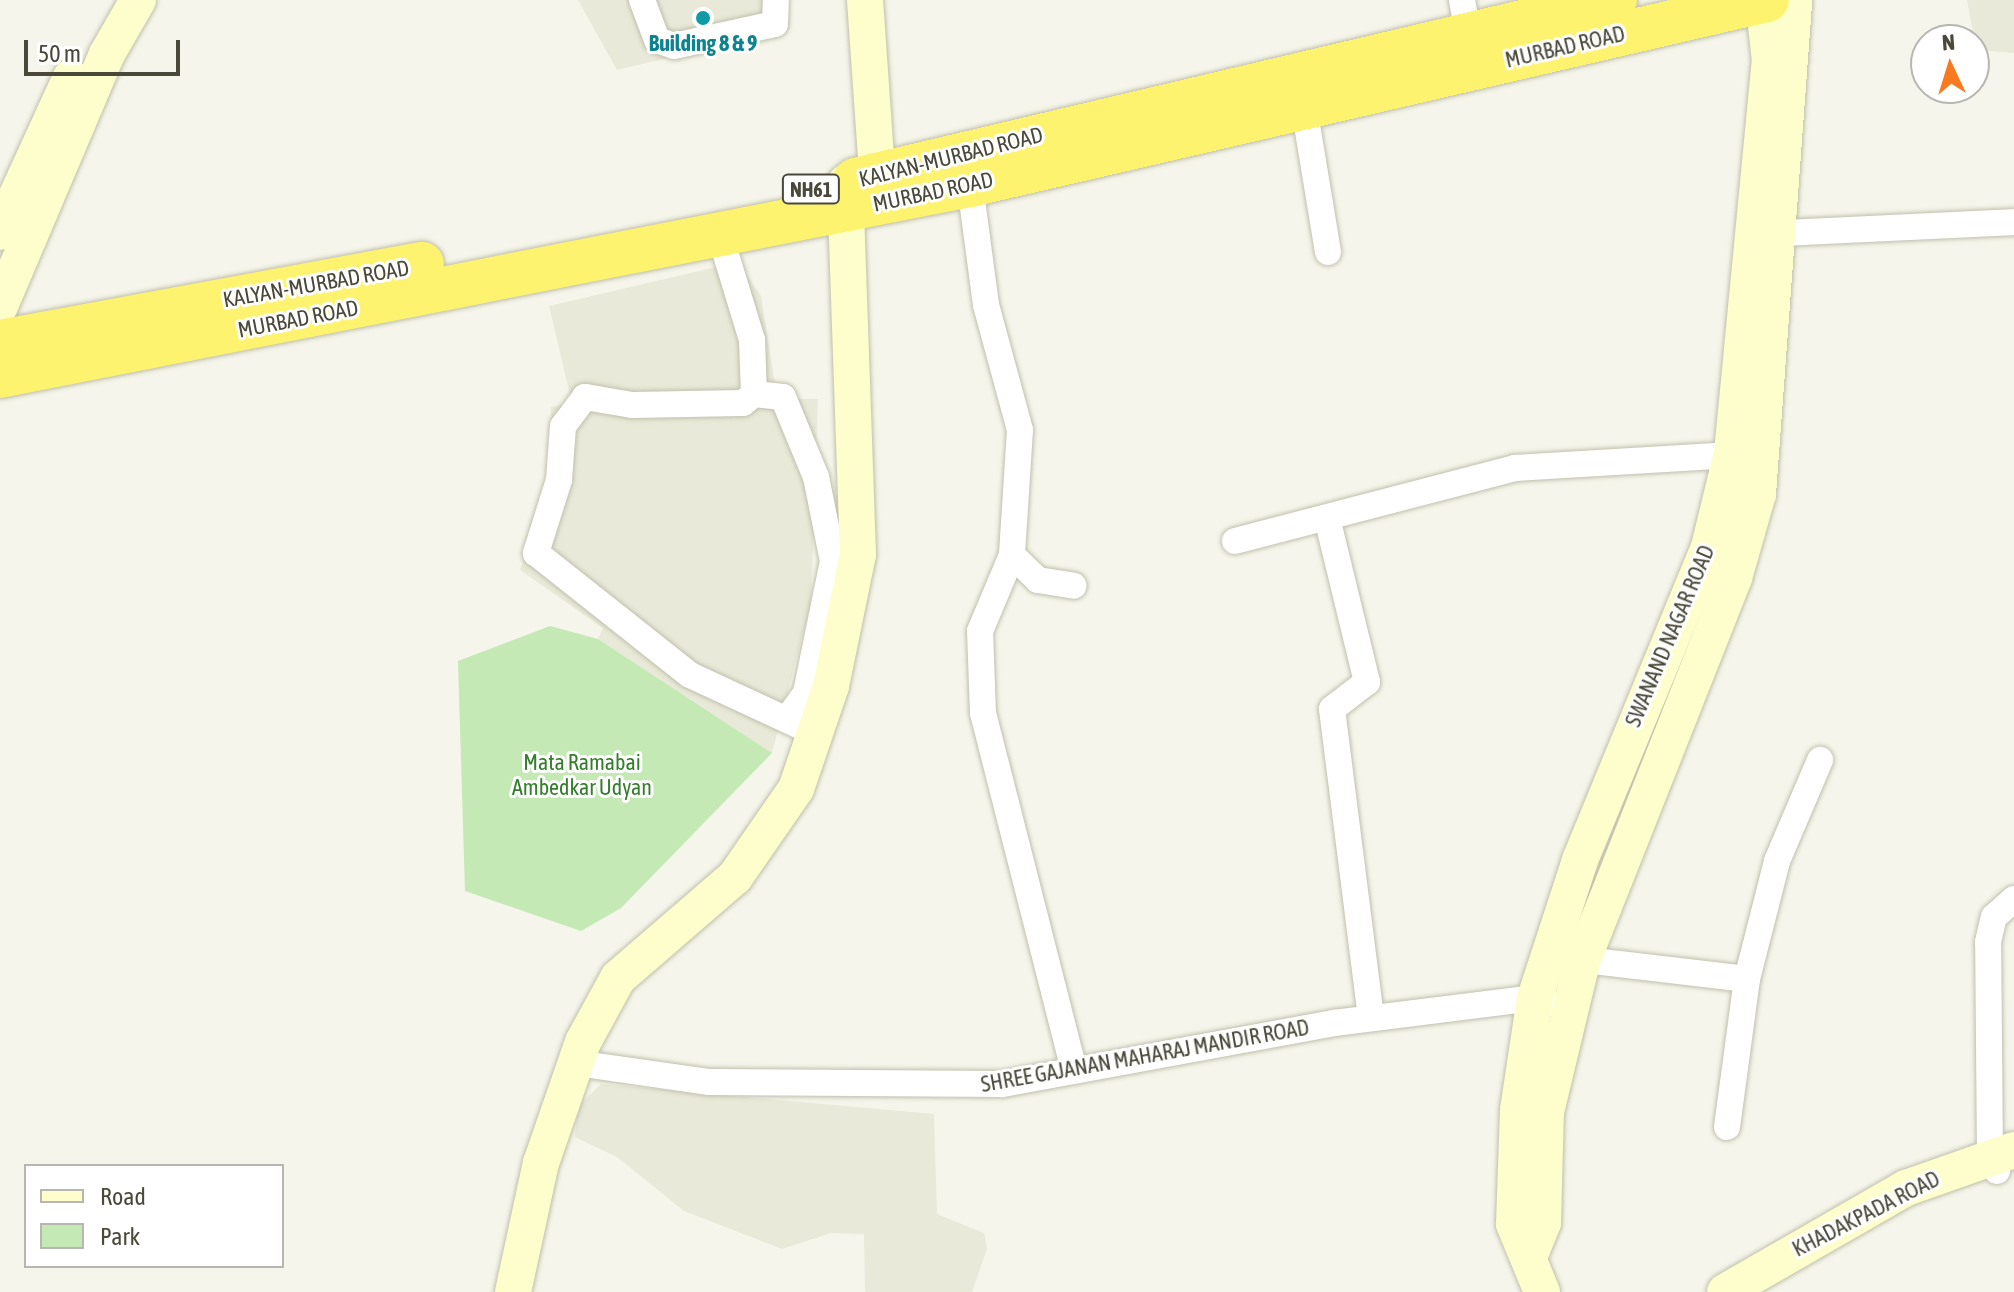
<!DOCTYPE html>
<style>
body{margin:0}
#map{position:relative;width:2014px;height:1292px;overflow:hidden;background:#f5f5eb;font-family:"Asap Condensed",sans-serif}
div>[style]{position:absolute}
.residential>*{inset:0;background:#e9e9d9}
.green>*{inset:0;background:#c4e9b5}
.roads{filter:drop-shadow(0 0 2px #c1c0ad) drop-shadow(0 0 2px #c1c0ad)}
.street>*{height:26px;margin:-13px;padding:0 13px;transform-origin:13px;border-radius:13px;background:#fff}
.secondary>*{height:36px;margin:-18px;padding:0 18px;transform-origin:18px;border-radius:18px;background:#fdfecc}
.highway>*{height:44px;margin:-22px;padding:0 22px;transform-origin:22px;border-radius:22px;background:#fdf36e}
.dots>*{width:22px;height:22px;translate:-50% -50%;box-sizing:border-box;border:4px solid #fff;border-radius:50%}
span{translate:-50% -50%;white-space:nowrap;text-align:center;line-height:1.15;-webkit-text-stroke:6px #fff;paint-order:stroke}
.shield-label span{padding:2px 6px;background:#fff;border:2px solid;border-radius:6px;-webkit-text-stroke-width:0}
.shield-label{font-size:20px;color:#4a4839;font-weight:700}
.culture-label{font-size:22px;color:#0d838f;font-weight:700}
.street-label{font-size:22px;color:#4a4839}
.park-label{font-size:22px;color:#347d2b}
.legend{position:absolute;left:24px;top:1164px;width:260px;height:104px;box-sizing:border-box;background:#fff;border:2px solid #b7b6b0;margin:0;padding:10px 14px;list-style:none;font-size:24px;color:#4a4839}
.legend li{display:flex;align-items:center;gap:16px;height:40px}
.legend b{width:40px;border:2px solid #b7b6b0}
.north{position:absolute;left:1910px;top:24px;width:80px;height:80px;box-sizing:border-box;background:#fff;border:2px solid #b7b6b0;border-radius:50%;rotate:356deg;font-size:22px;font-weight:700;line-height:32px;text-align:center;color:#4a4839}
.north::after{content:'';display:block;margin:auto;width:28px;height:36px;background:#f9791f;clip-path:polygon(50% 0,100% 100%,50% 72%,0 100%)}
.scale{position:absolute;left:24px;top:40px;width:156px;height:36px;box-sizing:border-box;border:4px solid #4a4839;border-top:0;padding-left:10px;font-size:24px;line-height:28px;white-space:nowrap;color:#4a4839;-webkit-text-stroke:6px #fff;paint-order:stroke}
</style>
<div id="map">
<div class="residential">
<i style="clip-path:polygon(578px 0,784px 0,790px 29px,617px 70px)"></i>
<i style="clip-path:polygon(1967px 0,2014px 0,2014px 53px,1976px 50px)"></i>
<i style="clip-path:polygon(738px 262px,761px 296px,777px 399px,818px 399px,811px 602px,772px 753px,598px 639px,603px 628px,520px 570px,552px 478px,551px 407px,572px 403px,549px 306px)"></i>
<i style="clip-path:polygon(601px 1084px,934px 1114px,937px 1214px,984px 1233px,987px 1249px,972px 1292px,865px 1292px,864px 1234px,831px 1233px,782px 1249px,684px 1211px,617px 1157px,575px 1137px,578px 1106px)"></i>
</div>
<div class="green">
<i style="clip-path:polygon(550px 626px,598px 639px,772px 753px,621px 908px,581px 931px,465px 891px,458px 661px)"></i>
</div>
<div class="roads">
<div class="street">
<i style="left:642px;top:0;width:43px;rotate:69.4deg"></i>
<i style="left:657px;top:40px;width:18px;rotate:19deg"></i>
<i style="left:674px;top:46px;width:103px;rotate:-12.3deg"></i>
<i style="left:775px;top:24px;width:24px;rotate:-88deg"></i>
<i style="left:1462px;top:0;width:35px;rotate:80deg"></i>
<i style="left:1304px;top:107px;width:147px;rotate:80.6deg"></i>
<i style="left:970px;top:185px;width:121px;rotate:82.4deg"></i>
<i style="left:986px;top:305px;width:130px;rotate:74.8deg"></i>
<i style="left:1020px;top:430px;width:125px;rotate:93.7deg"></i>
<i style="left:1012px;top:555px;width:36px;rotate:44deg"></i>
<i style="left:1038px;top:580px;width:36px;rotate:9deg"></i>
<i style="left:719px;top:232px;width:113px;rotate:73deg"></i>
<i style="left:752px;top:340px;width:54px;rotate:87.9deg"></i>
<i style="left:754px;top:394px;width:14px;rotate:141deg"></i>
<i style="left:743px;top:403px;width:111px;rotate:179deg"></i>
<i style="left:632px;top:405px;width:48px;rotate:-170.3deg"></i>
<i style="left:585px;top:397px;width:36px;rotate:127deg"></i>
<i style="left:563px;top:426px;width:54px;rotate:94.2deg"></i>
<i style="left:559px;top:480px;width:77px;rotate:107.5deg"></i>
<i style="left:536px;top:553px;width:196px;rotate:38.4deg"></i>
<i style="left:690px;top:675px;width:138px;rotate:24.9deg"></i>
<i style="left:1762px;top:234px;width:252px;rotate:-2.7deg"></i>
<i style="left:754px;top:394px;width:29px;rotate:6deg"></i>
<i style="left:783px;top:397px;width:87px;rotate:67.6deg"></i>
<i style="left:816px;top:477px;width:86px;rotate:78.6deg"></i>
<i style="left:833px;top:561px;width:135px;rotate:101.6deg"></i>
<i style="left:806px;top:693px;width:31px;rotate:126deg"></i>
<i style="left:1328px;top:522px;width:165px;rotate:76.3deg"></i>
<i style="left:1367px;top:682px;width:44px;rotate:142.4deg"></i>
<i style="left:1332px;top:709px;width:311px;rotate:82.8deg"></i>
<i style="left:1235px;top:541px;width:289px;rotate:-14.6deg"></i>
<i style="left:1515px;top:468px;width:234px;rotate:-3.4deg"></i>
<i style="left:1012px;top:555px;width:82px;rotate:112.8deg"></i>
<i style="left:980px;top:631px;width:82px;rotate:87.9deg"></i>
<i style="left:983px;top:713px;width:369px;rotate:75.7deg"></i>
<i style="left:1568px;top:958px;width:180px;rotate:6.7deg"></i>
<i style="left:576px;top:1063px;width:135px;rotate:8.1deg"></i>
<i style="left:710px;top:1082px;width:292px;rotate:0.4deg"></i>
<i style="left:1002px;top:1084px;width:338px;rotate:-10.4deg"></i>
<i style="left:1334px;top:1023px;width:203px;rotate:-7.1deg"></i>
<i style="left:1535px;top:998px;width:16px;rotate:18deg"></i>
<i style="left:1727px;top:1127px;width:149px;rotate:-82.3deg"></i>
<i style="left:1747px;top:979px;width:122px;rotate:-75.7deg"></i>
<i style="left:1777px;top:861px;width:110px;rotate:-66.9deg"></i>
<i style="left:1997px;top:1171px;width:16px;rotate:-117deg"></i>
<i style="left:1990px;top:1157px;width:215px;rotate:-90.5deg"></i>
<i style="left:1988px;top:942px;width:26px;rotate:-77deg"></i>
<i style="left:1994px;top:917px;width:27px;rotate:-42deg"></i>
</div>
<div class="secondary">
<i style="left:865px;top:0;width:202px;rotate:86deg"></i>
<i style="left:0;top:232px;width:170px;rotate:-65.4deg"></i>
<i style="left:0;top:306px;width:274px;rotate:-67deg"></i>
<i style="left:107px;top:54px;width:62px;rotate:-60.1deg"></i>
<i style="left:1530px;top:1255px;width:35px;rotate:-68deg"></i>
<i style="left:1543px;top:1223px;width:111px;rotate:-88.5deg"></i>
<i style="left:1546px;top:1112px;width:154px;rotate:-76.5deg"></i>
<i style="left:1582px;top:962px;width:413px;rotate:-68.4deg"></i>
<i style="left:1734px;top:578px;width:87px;rotate:-74.1deg"></i>
<i style="left:1758px;top:494px;width:495px;rotate:-85.8deg"></i>
<i style="left:513px;top:1292px;width:132px;rotate:-77.8deg"></i>
<i style="left:541px;top:1163px;width:128px;rotate:-70.9deg"></i>
<i style="left:583px;top:1042px;width:73px;rotate:-61.3deg"></i>
<i style="left:618px;top:978px;width:155px;rotate:-40.8deg"></i>
<i style="left:735px;top:877px;width:107px;rotate:-55.3deg"></i>
<i style="left:796px;top:789px;width:109px;rotate:-71.2deg"></i>
<i style="left:831px;top:686px;width:134px;rotate:-78.4deg"></i>
<i style="left:858px;top:555px;width:372px;rotate:-92deg"></i>
<i style="left:1542px;top:1292px;width:74px;rotate:-112.4deg"></i>
<i style="left:1514px;top:1224px;width:114px;rotate:-88deg"></i>
<i style="left:1518px;top:1110px;width:113px;rotate:-81.4deg"></i>
<i style="left:1535px;top:998px;width:145px;rotate:-71.9deg"></i>
<i style="left:1580px;top:860px;width:339px;rotate:-67.6deg"></i>
<i style="left:1709px;top:547px;width:97px;rotate:-76.3deg"></i>
<i style="left:1732px;top:453px;width:394px;rotate:-84.5deg"></i>
<i style="left:1770px;top:61px;width:61px;rotate:-96.5deg"></i>
<i style="left:1725px;top:1292px;width:209px;rotate:-29.9deg"></i>
<i style="left:1906px;top:1188px;width:114px;rotate:-19.4deg"></i>
</div>
<div class="highway">
<i style="left:855px;top:180px;width:781px;rotate:-13.32deg"></i>
<i style="left:0;top:342px;width:429px;rotate:-10.5deg"></i>
<i style="left:0;top:376px;width:989px;rotate:-11.14deg"></i>
<i style="left:970px;top:185px;width:818px;rotate:-13.07deg"></i>
</div>
</div>
<div class="dots">
<i style="left:703px;top:18px;background:#0f9aa8"></i>
</div>
<div class="shield-label">
<span style="left:811px;top:189px">NH61</span>
</div>
<div class="culture-label">
<span style="left:703px;top:44px">Building 8 &amp; 9</span>
</div>
<div class="street-label">
<span style="left:1565px;top:47px;rotate:-13deg">MURBAD ROAD</span>
<span style="left:951px;top:157px;rotate:-14deg">KALYAN-MURBAD ROAD</span>
<span style="left:933px;top:192px;rotate:-12deg">MURBAD ROAD</span>
<span style="left:316px;top:284px;rotate:-10deg">KALYAN-MURBAD ROAD</span>
<span style="left:298px;top:319px;rotate:-11deg">MURBAD ROAD</span>
<span style="left:1670px;top:636px;rotate:-67deg">SWANAND NAGAR ROAD</span>
<span style="left:1145px;top:1056px;rotate:-10deg">SHREE GAJANAN MAHARAJ MANDIR ROAD</span>
<span style="left:1866px;top:1214px;rotate:-27deg">KHADAKPADA ROAD</span>
</div>
<div class="park-label">
<span style="left:582px;top:775px">Mata Ramabai<br>Ambedkar Udyan</span>
</div>
<ul class="legend">
<li><b style="height:10px;background:#fdfecc"></b>Road</li>
<li><b style="height:22px;background:#c4e9b5"></b>Park</li>
</ul>
<div class="north">N</div>
<div class="scale">50 m</div>
</div>
